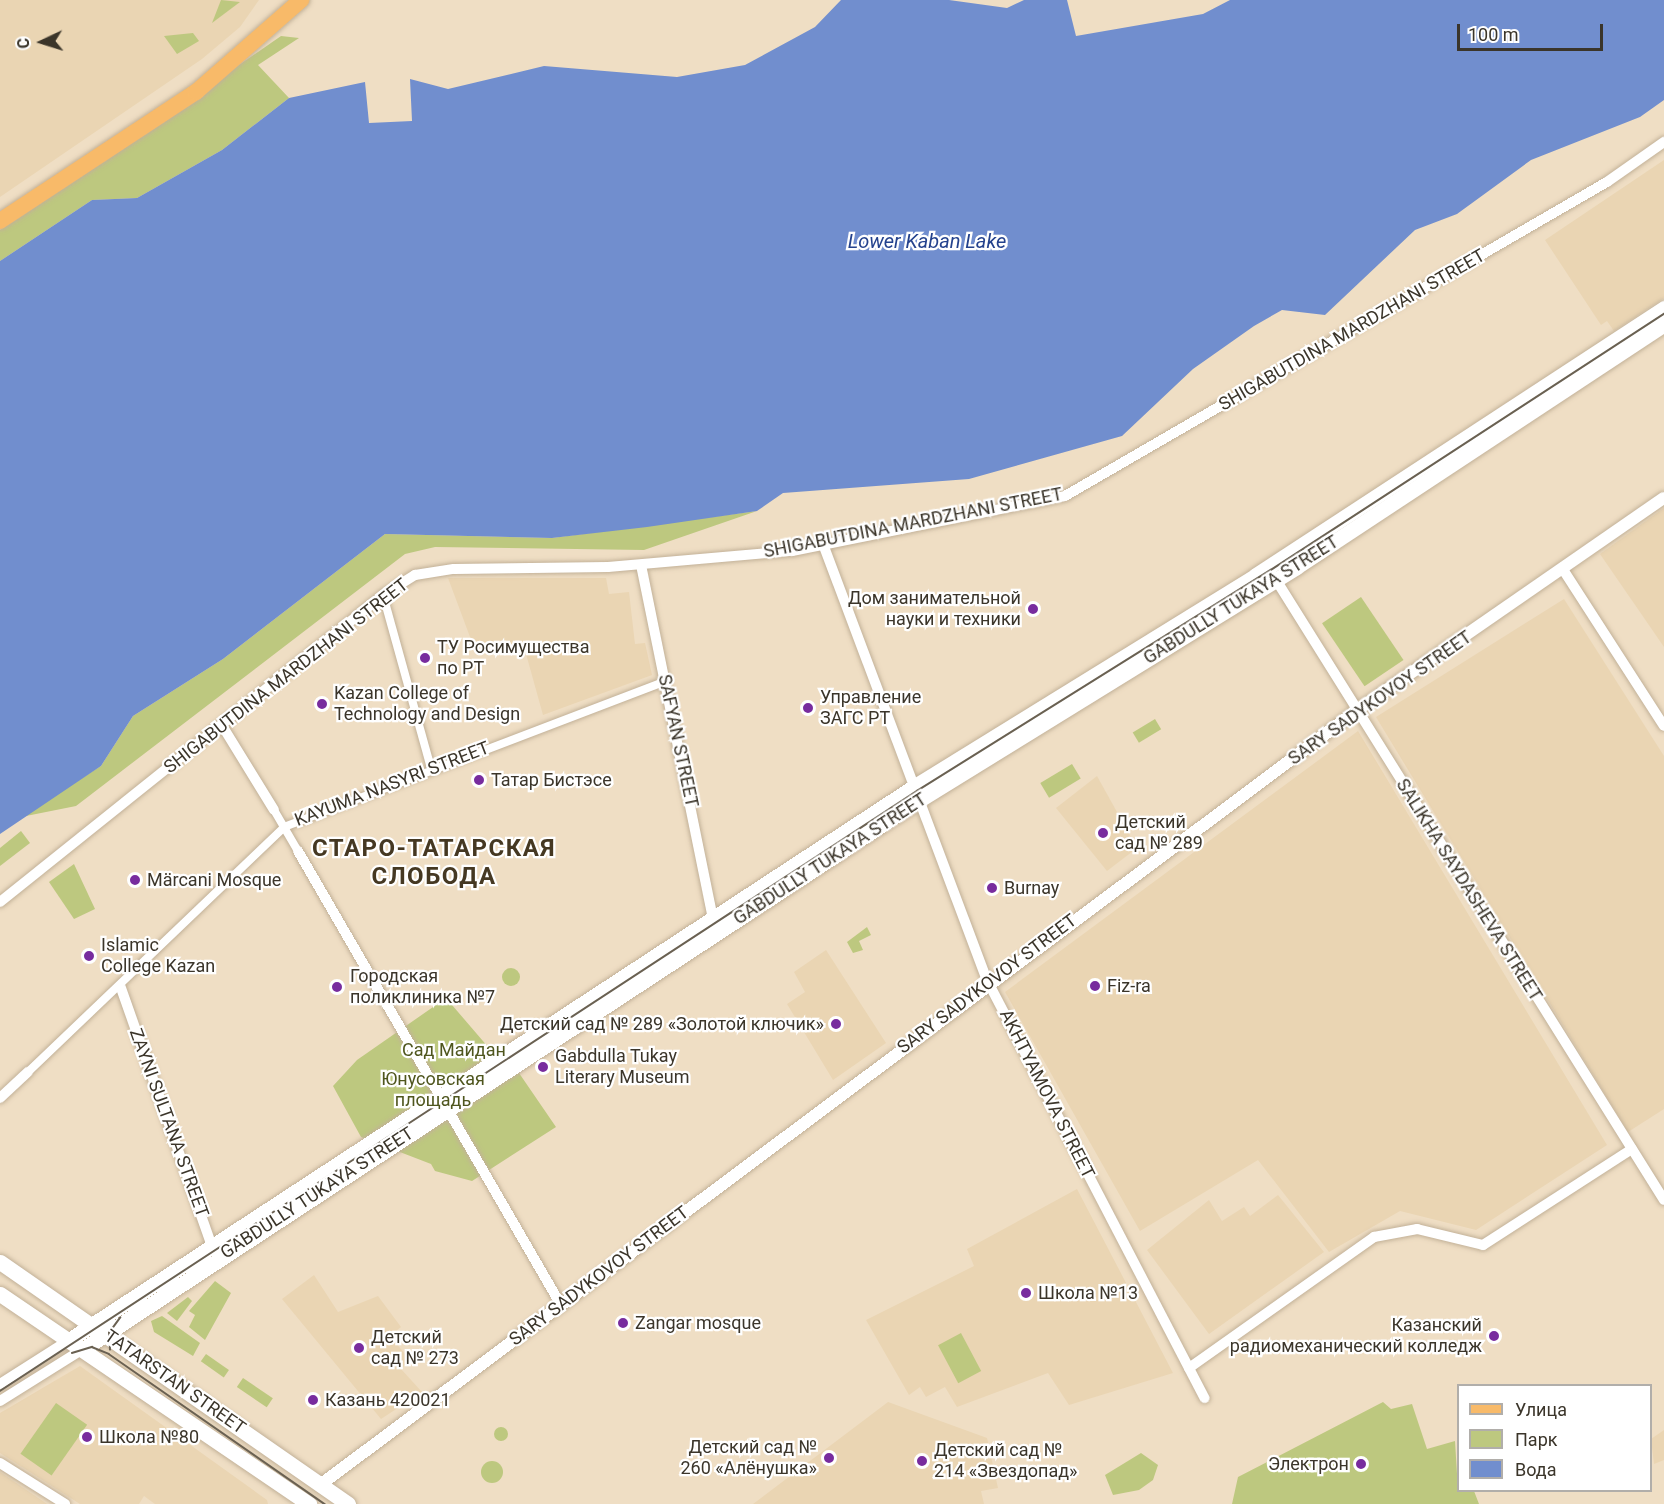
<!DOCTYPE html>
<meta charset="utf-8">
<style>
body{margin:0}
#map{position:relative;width:1664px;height:1504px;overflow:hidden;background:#efdec4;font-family:Roboto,sans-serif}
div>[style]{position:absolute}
.built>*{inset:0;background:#ead5b3}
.green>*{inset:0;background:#bdc87f;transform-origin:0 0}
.round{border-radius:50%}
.water>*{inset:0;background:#718ece}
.roads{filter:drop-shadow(0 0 2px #c2b198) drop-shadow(0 0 2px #c2b198)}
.pedestrian>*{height:8px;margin:-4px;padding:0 4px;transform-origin:4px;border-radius:4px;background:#fff}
.minor>*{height:10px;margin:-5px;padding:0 5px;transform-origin:5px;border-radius:5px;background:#fff}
.tertiary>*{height:12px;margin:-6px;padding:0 6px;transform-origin:6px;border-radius:6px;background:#fff}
.secondary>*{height:15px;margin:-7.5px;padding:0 7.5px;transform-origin:7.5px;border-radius:7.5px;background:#fff}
.primary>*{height:16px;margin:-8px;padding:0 8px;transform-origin:8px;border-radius:8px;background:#f8ba69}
.tram>*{height:1.5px;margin:-0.75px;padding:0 0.75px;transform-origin:0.75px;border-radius:0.75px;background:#6a6152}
.dots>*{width:16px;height:16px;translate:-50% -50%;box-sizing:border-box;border:3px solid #fff;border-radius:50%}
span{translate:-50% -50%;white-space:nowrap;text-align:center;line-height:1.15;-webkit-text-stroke:4.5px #fff;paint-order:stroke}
.street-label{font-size:18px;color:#3b352a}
.poi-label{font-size:18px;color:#3b352a}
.right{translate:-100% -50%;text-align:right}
.left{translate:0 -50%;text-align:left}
.park-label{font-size:18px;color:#4f561e}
.water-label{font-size:20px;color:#24428d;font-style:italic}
.district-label{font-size:24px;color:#453822;font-weight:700;letter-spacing:1.5px}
.legend{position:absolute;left:1457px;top:1384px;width:195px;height:108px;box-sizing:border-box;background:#fff;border:2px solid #b1aeaa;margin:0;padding:8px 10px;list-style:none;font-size:18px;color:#3b352a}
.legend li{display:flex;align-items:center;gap:12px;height:30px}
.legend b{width:30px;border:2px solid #b1aeaa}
.north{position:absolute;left:12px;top:12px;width:60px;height:60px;-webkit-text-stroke:4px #fff;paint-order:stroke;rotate:266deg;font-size:16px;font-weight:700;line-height:24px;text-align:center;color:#3b352a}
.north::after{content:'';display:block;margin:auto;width:21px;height:27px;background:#3b352a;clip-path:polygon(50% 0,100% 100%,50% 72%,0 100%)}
.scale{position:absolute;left:1457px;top:24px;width:146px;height:27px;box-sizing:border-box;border:3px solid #3b352a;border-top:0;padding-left:8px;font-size:18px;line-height:21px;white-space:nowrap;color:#3b352a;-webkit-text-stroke:4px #fff;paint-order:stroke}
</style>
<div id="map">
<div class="built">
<i style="clip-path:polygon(0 0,259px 0,240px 27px,202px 59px,0 197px)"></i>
<i style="clip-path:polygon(1664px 160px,1664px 298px,1614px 331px,1607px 321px,1601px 325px,1545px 240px)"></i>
<i style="clip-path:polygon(1664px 508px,1664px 647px,1600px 554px)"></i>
<i style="clip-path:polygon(448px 578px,606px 578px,609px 594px,629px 592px,635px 644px,645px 643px,652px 675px,543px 715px,523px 643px,476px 653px)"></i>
<i style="clip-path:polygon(1564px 599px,1664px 756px,1664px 1109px,1628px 1132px,1376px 717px)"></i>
<i style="clip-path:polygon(1358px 731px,1607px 1145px,1476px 1230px,1400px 1211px,1329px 1252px,1258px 1160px,1140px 1231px,1005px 992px)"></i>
<i style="clip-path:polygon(1097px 776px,1137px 848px,1107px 871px,1056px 808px)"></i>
<i style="clip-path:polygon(826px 950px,886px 1043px,833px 1080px,787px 1004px,805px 992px,794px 972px)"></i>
<i style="clip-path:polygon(1077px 1189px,1173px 1373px,1069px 1405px,1048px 1373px,957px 1407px,945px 1387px,926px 1397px,920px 1387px,909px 1395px,866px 1320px,974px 1266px,967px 1249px)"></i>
<i style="clip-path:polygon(1278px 1195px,1324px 1252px,1209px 1334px,1147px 1250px,1209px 1200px,1222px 1221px,1244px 1207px,1250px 1216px)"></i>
<i style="clip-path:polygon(314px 1275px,338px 1312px,378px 1296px,401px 1327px,390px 1336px,410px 1360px,401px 1369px,422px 1392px,381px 1419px,282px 1299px)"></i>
<i style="clip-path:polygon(80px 1366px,267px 1500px,268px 1504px,155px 1504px,144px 1496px,139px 1504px,80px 1504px,0 1453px,0 1413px)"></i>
<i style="clip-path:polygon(888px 1402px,987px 1438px,998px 1488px,981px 1491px,984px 1504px,753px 1504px)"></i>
<i style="clip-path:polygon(1664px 1430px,1664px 1460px,1654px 1464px,1651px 1439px)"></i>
<i style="clip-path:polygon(0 1472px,47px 1504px,0 1504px)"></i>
</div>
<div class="green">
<i style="clip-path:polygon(221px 0,240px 2px,212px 23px)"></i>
<i style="clip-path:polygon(193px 33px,199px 41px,177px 54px,164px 36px)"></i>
<i style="clip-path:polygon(281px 36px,299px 38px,258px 65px,289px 98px,222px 150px,137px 198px,92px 200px,0 261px,0 230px)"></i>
<i style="clip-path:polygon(757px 511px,644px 550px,435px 547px,405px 554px,76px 806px,21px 817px,101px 766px,133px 716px,223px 659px,385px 534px,552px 538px)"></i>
<i style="left:1361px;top:597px;width:76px;height:47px;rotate:56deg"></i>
<i style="left:1155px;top:719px;width:12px;height:26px;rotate:59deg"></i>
<i style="left:1072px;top:764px;width:17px;height:37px;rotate:59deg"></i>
<i style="clip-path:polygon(21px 831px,30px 843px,0 866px,0 848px)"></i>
<i style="clip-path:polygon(74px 864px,95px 909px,74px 919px,49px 882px)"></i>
<i style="clip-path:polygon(867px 927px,871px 935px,859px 941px,863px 950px,853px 953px,847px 942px)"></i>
<i class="round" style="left:502px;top:968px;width:18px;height:18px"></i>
<i style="clip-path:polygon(446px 998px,513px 1076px,519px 1073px,556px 1127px,472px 1181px,435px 1171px,431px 1164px,361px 1137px,333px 1086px,357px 1060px)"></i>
<i style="clip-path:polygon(215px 1281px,231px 1293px,205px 1340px,189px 1327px,195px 1315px,189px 1311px)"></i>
<i style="clip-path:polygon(188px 1297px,192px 1301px,177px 1321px,167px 1313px)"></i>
<i style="clip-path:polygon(162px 1316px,200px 1343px,193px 1356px,154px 1332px,151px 1321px)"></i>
<i style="left:961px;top:1333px;width:43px;height:26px;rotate:62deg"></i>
<i style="left:206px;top:1354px;width:28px;height:9px;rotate:35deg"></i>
<i style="left:243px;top:1378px;width:36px;height:11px;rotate:34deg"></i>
<i style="clip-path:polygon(1383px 1402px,1391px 1409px,1412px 1404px,1427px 1449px,1455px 1441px,1458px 1490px,1474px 1491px,1479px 1504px,1232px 1504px,1238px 1477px)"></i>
<i style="left:56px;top:1403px;width:38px;height:62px;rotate:35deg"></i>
<i class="round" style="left:494px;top:1427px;width:14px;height:14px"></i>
<i style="clip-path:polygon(1141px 1453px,1158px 1465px,1153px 1480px,1139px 1490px,1113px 1495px,1105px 1475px)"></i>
<i class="round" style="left:481px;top:1461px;width:22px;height:22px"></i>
</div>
<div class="water">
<i style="clip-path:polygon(841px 0,949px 0,1007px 8px,1024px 0,1067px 0,1076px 36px,1203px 14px,1230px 0,1664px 0,1664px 100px,1640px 117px,1531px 160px,1457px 214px,1415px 230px,1325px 315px,1282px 310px,1254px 326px,1193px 369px,1122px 436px,969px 479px,783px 493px,757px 511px,647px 527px,552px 538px,385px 534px,223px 659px,133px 716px,101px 766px,0 834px,0 261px,92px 200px,137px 198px,222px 150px,289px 98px,365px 82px,369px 123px,412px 121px,410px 79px,448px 89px,544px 66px,677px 77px,745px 65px,815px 27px)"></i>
</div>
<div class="roads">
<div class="pedestrian">
<i style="left:383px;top:595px;width:180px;rotate:74.5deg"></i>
<i style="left:274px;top:810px;width:48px;rotate:59.7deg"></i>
<i style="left:28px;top:1072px;width:354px;rotate:-43.7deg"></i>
<i style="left:284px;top:827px;width:409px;rotate:-20.9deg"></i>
</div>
<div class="minor">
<i style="left:823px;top:544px;width:468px;rotate:69.4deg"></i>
<i style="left:988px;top:982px;width:469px;rotate:62.5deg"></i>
<i style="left:641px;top:565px;width:365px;rotate:78.5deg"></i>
<i style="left:1564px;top:571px;width:184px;rotate:57.2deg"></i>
<i style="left:1273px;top:575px;width:737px;rotate:57.97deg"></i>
<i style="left:223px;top:727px;width:97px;rotate:58.4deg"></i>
<i style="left:298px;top:851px;width:525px;rotate:59.92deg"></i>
<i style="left:0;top:902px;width:491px;rotate:-38.7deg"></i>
<i style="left:383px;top:595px;width:38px;rotate:-32deg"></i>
<i style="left:415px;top:575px;width:39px;rotate:-9deg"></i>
<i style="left:454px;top:569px;width:154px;rotate:-0.7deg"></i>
<i style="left:608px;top:567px;width:185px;rotate:-5deg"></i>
<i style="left:792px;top:551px;width:278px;rotate:-11.4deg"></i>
<i style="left:1065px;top:496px;width:626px;rotate:-30.09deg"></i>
<i style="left:1607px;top:182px;width:70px;rotate:-35.1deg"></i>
<i style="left:121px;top:988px;width:280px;rotate:70.6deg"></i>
<i style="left:0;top:1098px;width:38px;rotate:-43deg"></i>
<i style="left:1189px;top:1368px;width:227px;rotate:-35.3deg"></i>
<i style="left:1374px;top:1237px;width:44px;rotate:-10.5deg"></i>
<i style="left:1417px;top:1229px;width:68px;rotate:13.6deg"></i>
<i style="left:1483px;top:1245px;width:177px;rotate:-32.8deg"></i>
<i style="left:0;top:1384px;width:82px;rotate:-32.5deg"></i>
<i style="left:0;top:1401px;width:98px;rotate:-32.1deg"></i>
<i style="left:0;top:1463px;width:77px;rotate:32.2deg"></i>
</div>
<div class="tertiary">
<i style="left:320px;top:1485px;width:1293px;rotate:-36.76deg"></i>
<i style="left:1356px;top:711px;width:374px;rotate:-34.7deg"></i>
</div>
<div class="secondary">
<i style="left:0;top:1262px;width:424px;rotate:34.8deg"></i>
<i style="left:0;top:1294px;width:374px;rotate:34.2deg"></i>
<i style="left:69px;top:1340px;width:1011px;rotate:-33.22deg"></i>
<i style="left:915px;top:786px;width:401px;rotate:-31.7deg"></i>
<i style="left:1256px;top:575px;width:488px;rotate:-33.2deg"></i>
<i style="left:83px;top:1349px;width:1002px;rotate:-33.28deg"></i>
<i style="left:921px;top:799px;width:441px;rotate:-31.7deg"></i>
<i style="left:1296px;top:567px;width:441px;rotate:-33.4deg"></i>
</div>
<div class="primary">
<i style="left:0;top:221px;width:235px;rotate:-33.4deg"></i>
<i style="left:196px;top:92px;width:140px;rotate:-41.2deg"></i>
</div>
</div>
<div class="tram">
<i style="left:110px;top:1350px;width:17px;rotate:-93deg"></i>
<i style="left:109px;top:1333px;width:19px;rotate:-54deg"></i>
<i style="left:72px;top:1353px;width:21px;rotate:-17deg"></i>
<i style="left:92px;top:1347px;width:18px;rotate:22deg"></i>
<i style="left:109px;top:1354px;width:263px;rotate:34.8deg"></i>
<i style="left:0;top:1391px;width:1096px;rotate:-33.2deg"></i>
<i style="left:917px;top:791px;width:417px;rotate:-32deg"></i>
<i style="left:1271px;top:570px;width:469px;rotate:-33.1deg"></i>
</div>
<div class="dots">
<i style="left:1033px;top:609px;background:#782c9e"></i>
<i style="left:425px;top:658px;background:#782c9e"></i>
<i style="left:322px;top:704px;background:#782c9e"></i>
<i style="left:808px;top:708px;background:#782c9e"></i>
<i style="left:479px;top:780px;background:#782c9e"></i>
<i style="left:1103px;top:833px;background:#782c9e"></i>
<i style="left:135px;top:880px;background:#782c9e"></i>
<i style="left:992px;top:888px;background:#782c9e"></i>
<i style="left:89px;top:956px;background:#782c9e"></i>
<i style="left:1095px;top:986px;background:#782c9e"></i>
<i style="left:337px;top:987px;background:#782c9e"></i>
<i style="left:836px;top:1024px;background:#782c9e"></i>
<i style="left:543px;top:1067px;background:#782c9e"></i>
<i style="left:1026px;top:1293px;background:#782c9e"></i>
<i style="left:623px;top:1323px;background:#782c9e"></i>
<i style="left:1494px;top:1336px;background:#782c9e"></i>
<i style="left:359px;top:1348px;background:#782c9e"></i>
<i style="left:313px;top:1400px;background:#782c9e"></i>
<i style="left:87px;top:1437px;background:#782c9e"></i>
<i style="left:829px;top:1458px;background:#782c9e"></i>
<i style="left:922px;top:1461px;background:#782c9e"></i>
<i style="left:1361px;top:1464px;background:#782c9e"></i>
</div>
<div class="street-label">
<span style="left:1352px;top:330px;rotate:-30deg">SHIGABUTDINA MARDZHANI STREET</span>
<span style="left:913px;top:523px;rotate:-11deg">SHIGABUTDINA MARDZHANI STREET</span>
<span style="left:1241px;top:600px;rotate:-32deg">GABDULLY TUKAYA STREET</span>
<span style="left:286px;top:676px;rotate:-38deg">SHIGABUTDINA MARDZHANI STREET</span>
<span style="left:1380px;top:698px;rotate:-35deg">SARY SADYKOVOY STREET</span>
<span style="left:678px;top:741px;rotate:78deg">SAFYAN STREET</span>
<span style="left:392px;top:784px;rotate:-21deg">KAYUMA NASYRI STREET</span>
<span style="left:830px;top:859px;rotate:-33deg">GABDULLY TUKAYA STREET</span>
<span style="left:1469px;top:890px;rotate:58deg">SALIKHA SAYDASHEVA STREET</span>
<span style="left:987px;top:984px;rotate:-37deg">SARY SADYKOVOY STREET</span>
<span style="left:1047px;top:1094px;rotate:63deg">AKHTYAMOVA STREET</span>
<span style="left:169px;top:1123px;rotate:70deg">ZAYNI SULTANA STREET</span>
<span style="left:317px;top:1193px;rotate:-33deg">GABDULLY TUKAYA STREET</span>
<span style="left:599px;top:1276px;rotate:-37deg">SARY SADYKOVOY STREET</span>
<span style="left:175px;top:1382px;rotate:35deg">TATARSTAN STREET</span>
</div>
<div class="poi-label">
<span class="right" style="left:1021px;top:609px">Дом занимательной<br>науки и техники</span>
<span class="left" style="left:437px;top:658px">ТУ Росимущества<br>по РТ</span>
<span class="left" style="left:334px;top:704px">Kazan College of<br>Technology and Design</span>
<span class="left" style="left:820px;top:708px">Управление<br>ЗАГС РТ</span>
<span class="left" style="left:491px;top:780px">Татар Бистэсе</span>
<span class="left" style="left:1115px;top:833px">Детский<br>сад № 289</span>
<span class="left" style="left:147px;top:880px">Märcani Mosque</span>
<span class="left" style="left:1004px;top:888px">Burnay</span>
<span class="left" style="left:101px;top:956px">Islamic<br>College Kazan</span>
<span class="left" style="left:350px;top:987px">Городская<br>поликлиника №7</span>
<span class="left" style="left:1107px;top:986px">Fiz-ra</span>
<span class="right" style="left:824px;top:1024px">Детский сад № 289 «Золотой ключик»</span>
<span class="left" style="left:555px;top:1067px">Gabdulla Tukay<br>Literary Museum</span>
<span class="left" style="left:1038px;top:1293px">Школа №13</span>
<span class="left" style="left:635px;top:1323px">Zangar mosque</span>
<span class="right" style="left:1482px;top:1336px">Казанский<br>радиомеханический колледж</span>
<span class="left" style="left:371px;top:1348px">Детский<br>сад № 273</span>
<span class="left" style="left:325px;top:1400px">Казань 420021</span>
<span class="left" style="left:99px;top:1437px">Школа №80</span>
<span class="right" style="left:817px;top:1458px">Детский сад №<br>260 «Алёнушка»</span>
<span class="left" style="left:934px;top:1461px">Детский сад №<br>214 «Звездопад»</span>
<span class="right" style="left:1349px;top:1464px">Электрон</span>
</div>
<div class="park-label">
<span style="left:454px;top:1050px">Сад Майдан</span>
<span style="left:433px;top:1090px">Юнусовская<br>площадь</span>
</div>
<div class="water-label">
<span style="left:927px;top:241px">Lower Kaban Lake</span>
</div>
<div class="district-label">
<span style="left:434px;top:863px">СТАРО-ТАТАРСКАЯ<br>СЛОБОДА</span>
</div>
<ul class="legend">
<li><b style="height:8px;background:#f8ba69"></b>Улица</li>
<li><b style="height:16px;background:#bdc87f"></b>Парк</li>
<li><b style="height:16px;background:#718ece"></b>Вода</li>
</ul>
<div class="north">С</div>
<div class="scale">100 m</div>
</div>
